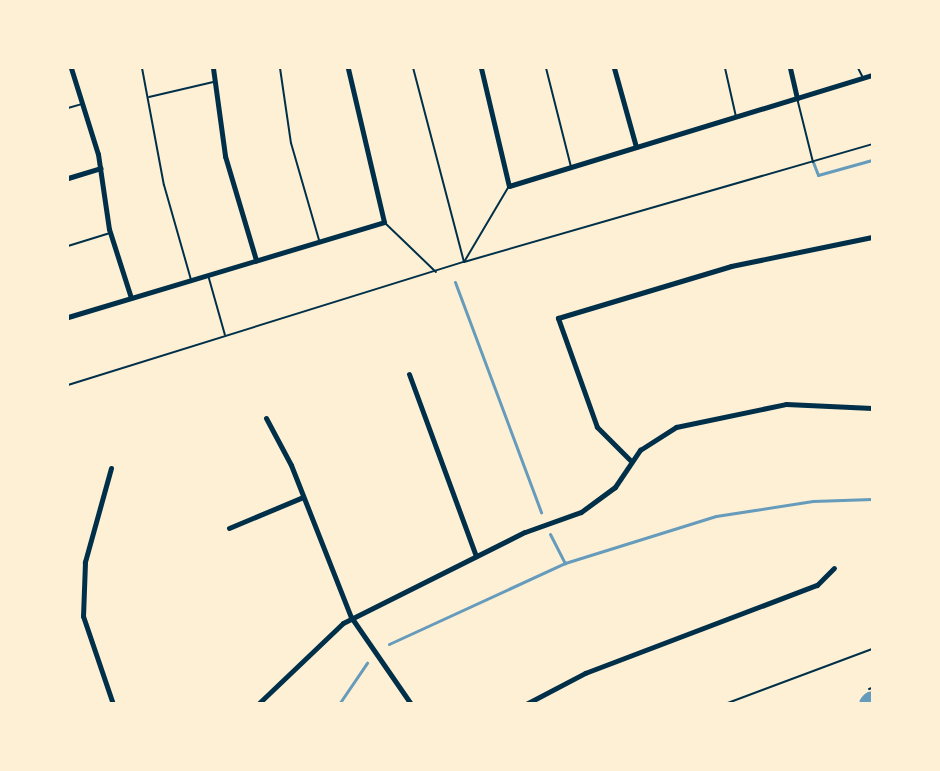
<!DOCTYPE html>
<style>
body{margin:0}
#map{position:relative;width:940px;height:771px;overflow:hidden;background:#fdf0d5;font-family:"IBM Plex Serif",serif}
div>[style]{position:absolute}
.stream>*{height:3px;margin:-1.5px;padding:0 1.5px;transform-origin:1.5px;border-radius:1.5px;background:#669bbc}
.river>*{height:20px;margin:-10px;padding:0 10px;transform-origin:10px;border-radius:10px;background:#669bbc}
.path>*{height:2px;margin:-1px;padding:0 1px;transform-origin:1px;border-radius:1px;background:#003049}
.service>*{height:2px;margin:-1px;padding:0 1px;transform-origin:1px;border-radius:1px;background:#003049}
.minor>*{height:5px;margin:-2.5px;padding:0 2.5px;transform-origin:2.5px;border-radius:2.5px;background:#003049}
span{translate:-50% -50%;white-space:nowrap;text-align:center;line-height:1.15;-webkit-text-stroke:4.5px #fdf0d5;paint-order:stroke}
.frame{position:absolute;inset:0;border:69px solid #fdf0d5;pointer-events:none}
</style>
<div id="map">
<div class="stream">
<i style="left:813px;top:162px;width:14px;rotate:69deg"></i>
<i style="left:818px;top:175px;width:56px;rotate:-15.5deg"></i>
<i style="left:455px;top:282px;width:246px;rotate:69.5deg"></i>
<i style="left:550px;top:534px;width:33px;rotate:63deg"></i>
<i style="left:389px;top:644px;width:194px;rotate:-24.7deg"></i>
<i style="left:565px;top:563px;width:158px;rotate:-17.3deg"></i>
<i style="left:716px;top:516px;width:98px;rotate:-8.8deg"></i>
<i style="left:813px;top:501px;width:59px;rotate:-1.9deg"></i>
<i style="left:339px;top:704px;width:50px;rotate:-55.7deg"></i>
</div>
<div class="river">
<i style="left:869px;top:704px;width:4px;rotate:-45deg"></i>
</div>
<div class="path">
<i style="left:869px;top:689px;width:3px;rotate:-18deg"></i>
<i style="left:725px;top:704px;width:157px;rotate:-20.5deg"></i>
</div>
<div class="service">
<i style="left:142px;top:68px;width:119px;rotate:79.4deg"></i>
<i style="left:164px;top:185px;width:99px;rotate:74.1deg"></i>
<i style="left:280px;top:68px;width:76px;rotate:81.7deg"></i>
<i style="left:291px;top:143px;width:101px;rotate:73.9deg"></i>
<i style="left:546px;top:68px;width:102px;rotate:75.8deg"></i>
<i style="left:725px;top:68px;width:50px;rotate:77.3deg"></i>
<i style="left:858px;top:68px;width:9px;rotate:63deg"></i>
<i style="left:149px;top:97px;width:66px;rotate:-13.2deg"></i>
<i style="left:797px;top:98px;width:66px;rotate:76deg"></i>
<i style="left:68px;top:108px;width:15px;rotate:-16deg"></i>
<i style="left:509px;top:186px;width:88px;rotate:120.6deg"></i>
<i style="left:464px;top:262px;width:425px;rotate:-16.1deg"></i>
<i style="left:384px;top:222px;width:72px;rotate:43.9deg"></i>
<i style="left:68px;top:246px;width:44px;rotate:-17.2deg"></i>
<i style="left:208px;top:275px;width:62px;rotate:74.2deg"></i>
<i style="left:68px;top:385px;width:415px;rotate:-17.3deg"></i>
<i style="left:464px;top:262px;width:201px;rotate:-104.7deg"></i>
</div>
<div class="minor">
<i style="left:71px;top:68px;width:90px;rotate:72.6deg"></i>
<i style="left:98px;top:154px;width:76px;rotate:81.7deg"></i>
<i style="left:109px;top:229px;width:72px;rotate:72.3deg"></i>
<i style="left:213px;top:68px;width:89px;rotate:82.2deg"></i>
<i style="left:225px;top:156px;width:109px;rotate:73.4deg"></i>
<i style="left:481px;top:68px;width:121px;rotate:76.7deg"></i>
<i style="left:509px;top:186px;width:380px;rotate:-17deg"></i>
<i style="left:614px;top:68px;width:82px;rotate:74.4deg"></i>
<i style="left:790px;top:68px;width:31px;rotate:77deg"></i>
<i style="left:68px;top:178px;width:34px;rotate:-17deg"></i>
<i style="left:68px;top:317px;width:330px;rotate:-16.7deg"></i>
<i style="left:384px;top:222px;width:158px;rotate:-103.2deg"></i>
<i style="left:409px;top:374px;width:194px;rotate:69.8deg"></i>
<i style="left:266px;top:418px;width:53px;rotate:62deg"></i>
<i style="left:291px;top:465px;width:163px;rotate:68.5deg"></i>
<i style="left:351px;top:617px;width:106px;rotate:55.4deg"></i>
<i style="left:630px;top:460px;width:47px;rotate:-135deg"></i>
<i style="left:597px;top:427px;width:116px;rotate:-109.7deg"></i>
<i style="left:558px;top:318px;width:181px;rotate:-16.7deg"></i>
<i style="left:731px;top:266px;width:144px;rotate:-11.6deg"></i>
<i style="left:111px;top:468px;width:98px;rotate:105.5deg"></i>
<i style="left:85px;top:562px;width:54px;rotate:92.1deg"></i>
<i style="left:83px;top:616px;width:93px;rotate:71.2deg"></i>
<i style="left:229px;top:528px;width:80px;rotate:-22.7deg"></i>
<i style="left:258px;top:704px;width:117px;rotate:-43.6deg"></i>
<i style="left:343px;top:623px;width:203px;rotate:-26.6deg"></i>
<i style="left:525px;top:532px;width:59px;rotate:-19.7deg"></i>
<i style="left:581px;top:512px;width:42px;rotate:-36.3deg"></i>
<i style="left:615px;top:487px;width:45px;rotate:-56deg"></i>
<i style="left:640px;top:450px;width:43px;rotate:-32.6deg"></i>
<i style="left:676px;top:427px;width:112px;rotate:-11.8deg"></i>
<i style="left:786px;top:404px;width:86px;rotate:2.7deg"></i>
<i style="left:526px;top:704px;width:67px;rotate:-27.7deg"></i>
<i style="left:585px;top:673px;width:248px;rotate:-20.8deg"></i>
<i style="left:817px;top:585px;width:24px;rotate:-45deg"></i>
</div>
<div class="frame"></div>
</div>
